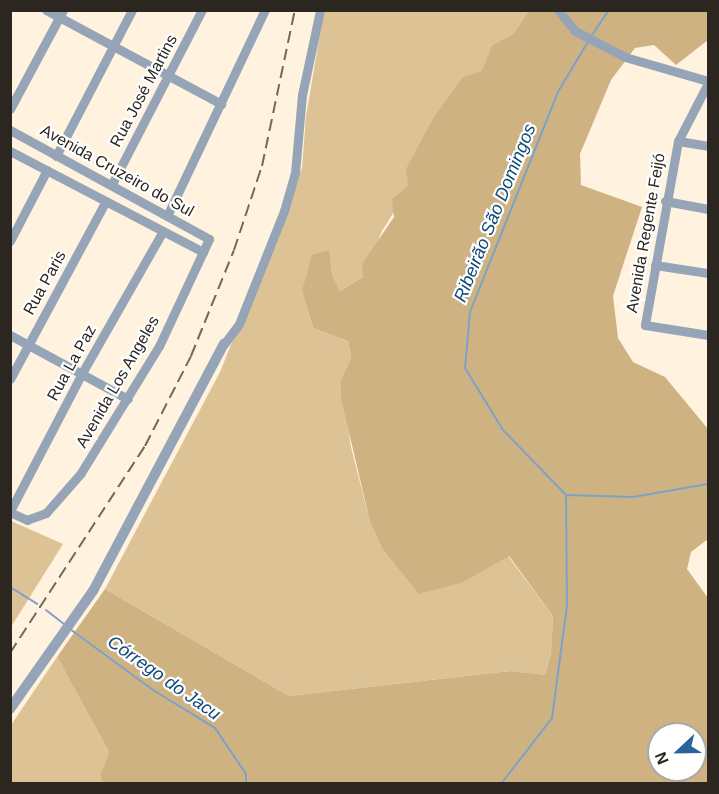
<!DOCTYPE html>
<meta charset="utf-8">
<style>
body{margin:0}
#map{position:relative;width:719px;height:794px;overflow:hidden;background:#fff2de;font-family:Helvetica,sans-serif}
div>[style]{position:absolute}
.green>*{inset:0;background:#ddc295}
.forest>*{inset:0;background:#cfb282}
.stream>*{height:2px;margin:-1px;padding:0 1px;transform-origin:1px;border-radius:1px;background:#7ca2ca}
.minor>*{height:9px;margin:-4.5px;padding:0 4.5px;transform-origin:4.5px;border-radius:4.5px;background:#95a5b7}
.tertiary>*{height:10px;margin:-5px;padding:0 5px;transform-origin:5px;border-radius:5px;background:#95a5b7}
.rail>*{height:2px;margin-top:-1px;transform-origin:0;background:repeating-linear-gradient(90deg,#70695e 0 12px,transparent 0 18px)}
span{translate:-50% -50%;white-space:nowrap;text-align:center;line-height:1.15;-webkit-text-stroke:4.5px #fff;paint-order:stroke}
.street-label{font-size:16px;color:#2b2720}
.water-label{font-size:18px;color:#0d487a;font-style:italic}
.frame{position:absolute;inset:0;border:12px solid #2b2720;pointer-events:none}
.north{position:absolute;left:647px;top:722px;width:60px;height:60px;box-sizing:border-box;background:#fff;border:2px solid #aaa9a6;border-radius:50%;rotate:248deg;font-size:16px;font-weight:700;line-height:24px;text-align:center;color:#2b2720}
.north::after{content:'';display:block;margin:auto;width:21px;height:27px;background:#28639a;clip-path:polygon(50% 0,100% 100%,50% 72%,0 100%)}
</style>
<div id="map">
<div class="green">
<i style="clip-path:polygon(324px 11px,529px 11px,513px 34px,492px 45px,483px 71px,382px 231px,363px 277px,340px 291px,332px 274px,328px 250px,302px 291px,313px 328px,348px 341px,351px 358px,341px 379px,351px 447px,370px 522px,382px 548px,464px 582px,508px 556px,553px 616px,551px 653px,545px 675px,511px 671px,289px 696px,105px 589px,220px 372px,302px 168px,306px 116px)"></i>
<i style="clip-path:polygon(11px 521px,63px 544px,11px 627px)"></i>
<i style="clip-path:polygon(57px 657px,109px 752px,100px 775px,102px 783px,11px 784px,11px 725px)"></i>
</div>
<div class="forest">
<i style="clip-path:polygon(evenodd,529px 11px,708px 11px,708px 40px,676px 65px,654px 45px,635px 48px,611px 80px,580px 154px,581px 185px,642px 207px,613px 296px,618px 338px,633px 362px,665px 377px,708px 429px,708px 539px,691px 552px,687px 569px,708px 598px,708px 783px,102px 783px,100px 775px,109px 752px,57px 657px,105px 589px,289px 696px,511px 671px,545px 675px,551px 653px,553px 616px,509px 556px,464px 582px,419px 594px,382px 548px,370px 522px,341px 398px,341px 379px,351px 358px,348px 341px,313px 328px,302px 291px,312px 255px,329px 250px,332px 274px,340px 291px,363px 277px,362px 264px,394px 217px,392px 199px,408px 186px,406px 169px,434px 117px,463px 77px,482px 71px,492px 45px,513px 34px,529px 11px,659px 734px,695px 734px,695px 770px,659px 770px,659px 734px)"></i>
</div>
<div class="stream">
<i style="left:592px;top:35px;width:30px;rotate:-56deg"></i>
<i style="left:566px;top:495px;width:67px;rotate:1.7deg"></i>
<i style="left:633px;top:497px;width:76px;rotate:-9.8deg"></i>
<i style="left:10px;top:587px;width:32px;rotate:32deg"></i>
<i style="left:46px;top:610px;width:24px;rotate:38deg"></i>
<i style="left:70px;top:629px;width:103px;rotate:36.3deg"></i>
<i style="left:153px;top:690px;width:73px;rotate:31.5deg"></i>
<i style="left:215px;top:728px;width:55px;rotate:56deg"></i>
<i style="left:246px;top:774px;width:10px;rotate:90deg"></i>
<i style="left:501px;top:784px;width:83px;rotate:-52.3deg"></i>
<i style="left:552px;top:718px;width:114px;rotate:-82.4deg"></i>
<i style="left:567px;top:605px;width:110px;rotate:-90.5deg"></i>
<i style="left:566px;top:495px;width:91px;rotate:-134.1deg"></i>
<i style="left:503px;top:430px;width:73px;rotate:-121.5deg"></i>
<i style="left:465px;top:368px;width:56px;rotate:-84.9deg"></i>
<i style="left:470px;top:312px;width:239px;rotate:-68.2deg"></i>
<i style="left:559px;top:90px;width:58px;rotate:-59deg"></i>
</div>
<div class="minor">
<i style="left:46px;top:10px;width:199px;rotate:28.2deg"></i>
<i style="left:558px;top:10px;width:27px;rotate:51deg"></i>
<i style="left:575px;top:31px;width:56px;rotate:27.5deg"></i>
<i style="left:625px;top:57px;width:86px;rotate:16.1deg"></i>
<i style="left:708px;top:83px;width:65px;rotate:117.3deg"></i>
<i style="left:678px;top:141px;width:187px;rotate:100.2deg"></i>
<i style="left:645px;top:325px;width:64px;rotate:9deg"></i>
<i style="left:10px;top:109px;width:112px;rotate:-61.8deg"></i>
<i style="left:10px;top:130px;width:227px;rotate:28.7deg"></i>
<i style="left:209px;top:239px;width:118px;rotate:115deg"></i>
<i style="left:159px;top:346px;width:149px;rotate:121.6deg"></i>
<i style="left:81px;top:473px;width:53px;rotate:131.2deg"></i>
<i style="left:46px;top:513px;width:20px;rotate:160deg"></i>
<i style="left:27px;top:520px;width:19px;rotate:-155deg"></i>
<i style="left:678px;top:141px;width:30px;rotate:9deg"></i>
<i style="left:10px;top:151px;width:218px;rotate:27.6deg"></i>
<i style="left:56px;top:156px;width:165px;rotate:-62.5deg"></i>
<i style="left:112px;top:184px;width:196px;rotate:-62.7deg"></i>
<i style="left:665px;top:201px;width:44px;rotate:10.5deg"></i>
<i style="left:167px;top:216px;width:228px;rotate:-64.6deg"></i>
<i style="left:10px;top:241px;width:80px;rotate:-62.5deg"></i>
<i style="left:655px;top:265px;width:54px;rotate:8.6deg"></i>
<i style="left:10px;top:335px;width:134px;rotate:28.5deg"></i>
<i style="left:224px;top:344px;width:25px;rotate:-53deg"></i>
<i style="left:239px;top:324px;width:122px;rotate:-68.3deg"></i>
<i style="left:284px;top:211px;width:40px;rotate:-74deg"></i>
<i style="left:295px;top:173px;width:78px;rotate:-84.9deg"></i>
<i style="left:302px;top:95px;width:87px;rotate:-78deg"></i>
<i style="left:10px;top:379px;width:202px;rotate:-61.7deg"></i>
<i style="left:10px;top:511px;width:156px;rotate:-62.4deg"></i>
<i style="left:82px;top:373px;width:163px;rotate:-60.3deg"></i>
</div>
<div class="tertiary">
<i style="left:10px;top:709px;width:144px;rotate:-54.9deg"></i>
<i style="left:93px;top:591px;width:280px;rotate:-62.1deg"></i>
</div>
<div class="rail">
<i style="left:10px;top:653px;width:247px;rotate:-56.9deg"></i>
<i style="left:145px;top:446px;width:101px;rotate:-62.9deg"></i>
<i style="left:191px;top:356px;width:114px;rotate:-67.9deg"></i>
<i style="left:234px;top:250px;width:89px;rotate:-71.6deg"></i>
<i style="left:262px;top:166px;width:159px;rotate:-78.1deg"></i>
</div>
<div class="street-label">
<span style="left:144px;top:91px;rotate:-62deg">Rua José Martins</span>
<span style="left:117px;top:171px;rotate:29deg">Avenida Cruzeiro do Sul</span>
<span style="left:646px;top:233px;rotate:-80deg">Avenida Regente Feijó</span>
<span style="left:45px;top:283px;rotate:-61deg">Rua Paris</span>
<span style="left:72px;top:363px;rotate:-61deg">Rua La Paz</span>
<span style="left:118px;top:382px;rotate:-60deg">Avenida Los Angeles</span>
</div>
<div class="water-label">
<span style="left:495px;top:213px;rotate:-68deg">Ribeirão São Domingos</span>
<span style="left:164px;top:678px;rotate:35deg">Córrego do Jacu</span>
</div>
<div class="frame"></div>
<div class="north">N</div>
</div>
